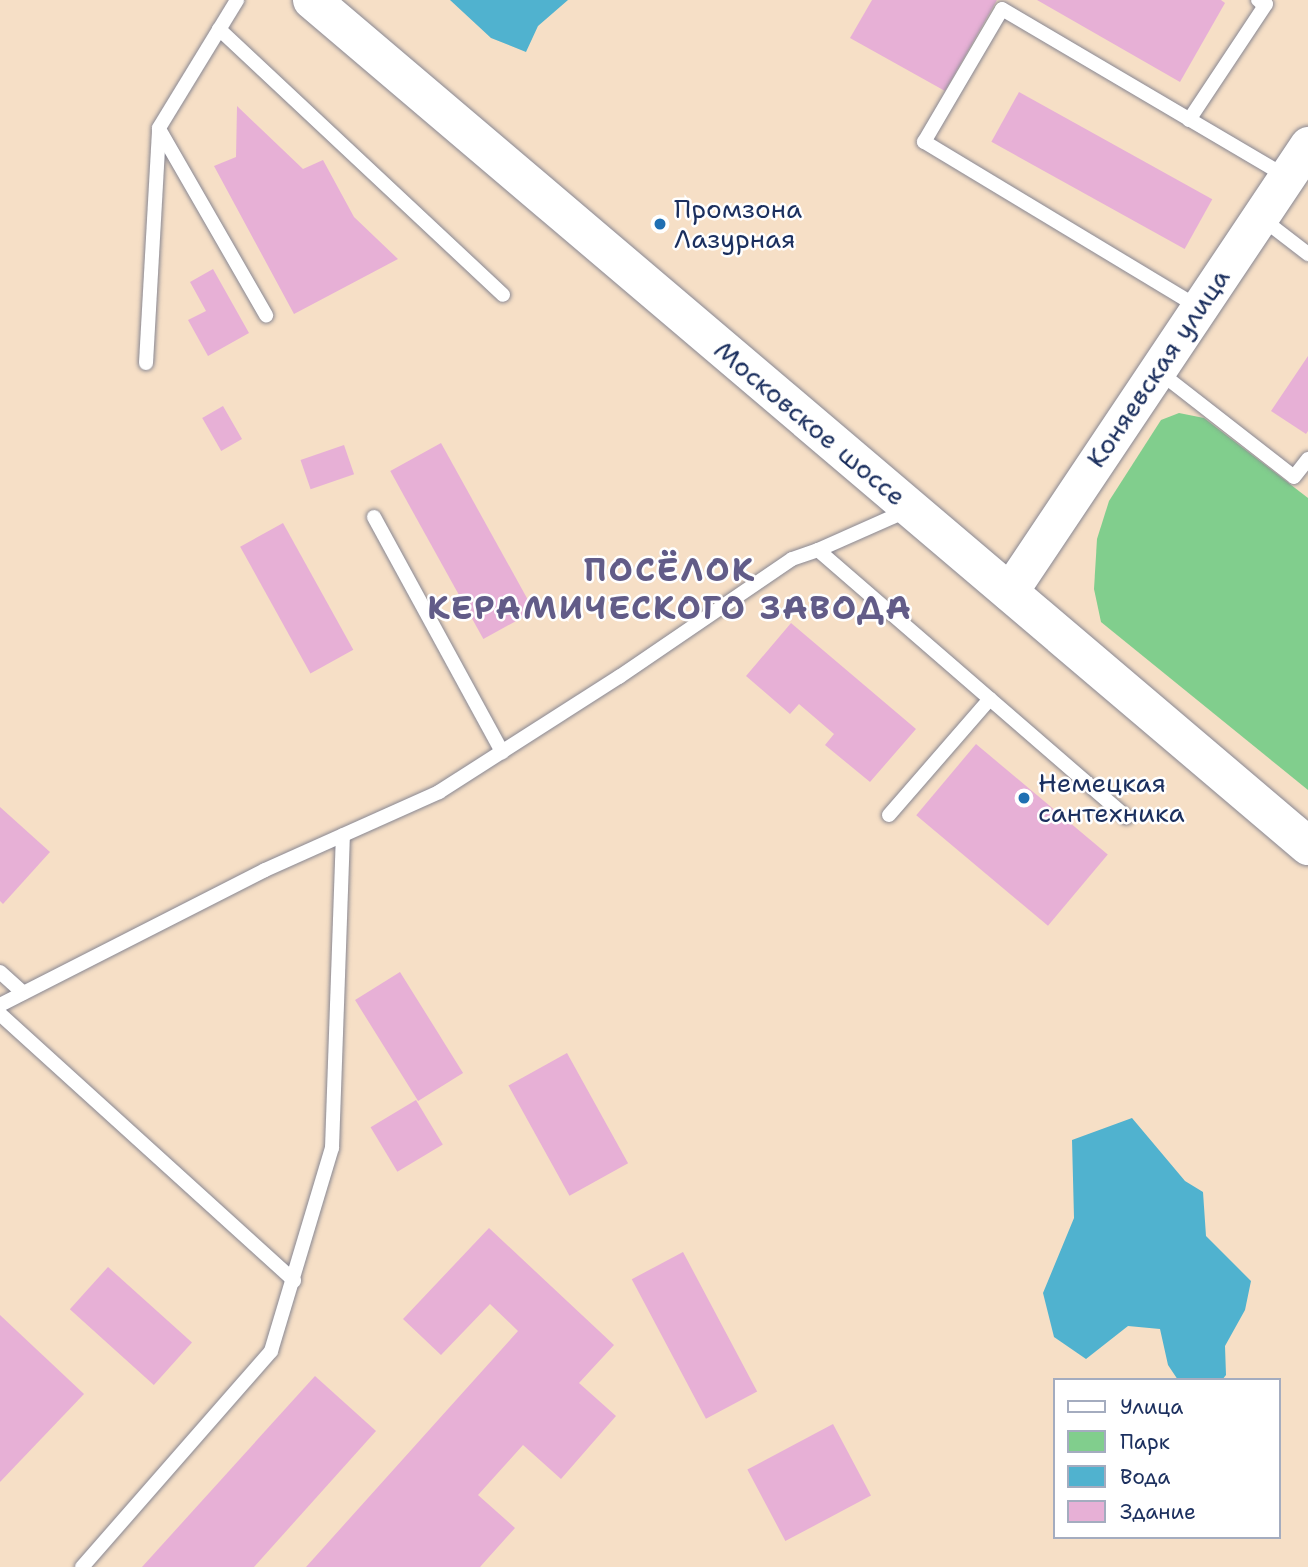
<!DOCTYPE html>
<meta charset="utf-8">
<style>
body{margin:0}
#map{position:relative;width:1308px;height:1567px;overflow:hidden;background:#f6dfc6;font-family:"Shantell Sans",sans-serif}
div>[style]{position:absolute}
.green>*{inset:0;background:#81ce8d}
.water>*{inset:0;background:#50b2cf}
.building>*{inset:0;background:#e7b0d6;transform-origin:0 0}
.roads{filter:drop-shadow(0 0 2px #888792) drop-shadow(0 0 2px #888792)}
.service>*{height:14px;margin:-7px;padding:0 7px;transform-origin:7px;border-radius:7px;background:#fff}
.tertiary>*{height:37px;margin:-18.5px;padding:0 18.5px;transform-origin:18.5px;border-radius:18.5px;background:#fff}
.primary>*{height:38px;margin:-19px;padding:0 19px;transform-origin:19px;border-radius:19px;background:#fff}
.dots>*{width:19px;height:19px;translate:-50% -50%;box-sizing:border-box;border:4px solid #fff;border-radius:50%}
span{translate:-50% -50%;white-space:nowrap;text-align:center;line-height:1.15;-webkit-text-stroke:5px #fff;paint-order:stroke}
.poi-label{font-size:26px;color:#1b2f5e}
.left{translate:0 -50%;text-align:left}
.street-label{font-size:26px;color:#1b2f5e}
.district-label{font-size:33px;color:#625c88;font-weight:700;letter-spacing:2px}
.legend{position:absolute;left:1053px;top:1378px;width:228px;height:161px;box-sizing:border-box;background:#fff;border:2px solid #a4acbf;margin:0;padding:9px 12px;list-style:none;font-size:21px;color:#1b2f5e}
.legend li{display:flex;align-items:center;gap:14px;height:35px}
.legend b{width:35px;border:2px solid #a4acbf}
</style>
<div id="map">
<div class="green">
<i style="clip-path:polygon(1179px 413px,1204px 418px,1308px 498px,1308px 790px,1101px 622px,1094px 589px,1097px 539px,1109px 501px,1161px 420px)"></i>
</div>
<div class="water">
<i style="clip-path:polygon(450px 0,568px 0,538px 26px,526px 52px,491px 38px)"></i>
<i style="clip-path:polygon(1132px 1118px,1185px 1181px,1203px 1192px,1206px 1236px,1251px 1281px,1245px 1310px,1225px 1346px,1226px 1375px,1222px 1380px,1178px 1380px,1168px 1365px,1160px 1329px,1128px 1326px,1086px 1359px,1054px 1337px,1043px 1293px,1074px 1218px,1072px 1140px)"></i>
</div>
<div class="building">
<i style="clip-path:polygon(872px 0,997px 0,945px 91px,850px 38px)"></i>
<i style="clip-path:polygon(1037px 0,1221px 0,1225px 3px,1180px 82px)"></i>
<i style="left:1019px;top:92px;width:221px;height:57px;rotate:29deg"></i>
<i style="clip-path:polygon(237px 106px,303px 169px,323px 160px,354px 217px,398px 259px,294px 314px,214px 166px,236px 157px)"></i>
<i style="clip-path:polygon(213px 269px,249px 333px,208px 356px,188px 320px,206px 311px,190px 282px)"></i>
<i style="clip-path:polygon(1308px 356px,1308px 431px,1306px 434px,1271px 411px)"></i>
<i style="left:223px;top:406px;width:38px;height:24px;rotate:60deg"></i>
<i style="left:441px;top:443px;width:192px;height:58px;rotate:61deg"></i>
<i style="left:344px;top:445px;width:31px;height:46px;rotate:71deg"></i>
<i style="left:283px;top:523px;width:145px;height:49px;rotate:61deg"></i>
<i style="clip-path:polygon(791px 623px,916px 729px,870px 782px,825px 745px,834px 734px,799px 704px,790px 714px,746px 676px)"></i>
<i style="left:976px;top:744px;width:172px;height:93px;rotate:40deg"></i>
<i style="clip-path:polygon(0 807px,50px 852px,3px 904px,0 901px)"></i>
<i style="left:400px;top:972px;width:119px;height:53px;rotate:58deg"></i>
<i style="left:567px;top:1053px;width:126px;height:67px;rotate:61deg"></i>
<i style="left:416px;top:1100px;width:52px;height:53px;rotate:59deg"></i>
<i style="clip-path:polygon(489px 1228px,614px 1345px,579px 1383px,616px 1416px,561px 1479px,523px 1445px,478px 1495px,515px 1528px,480px 1567px,306px 1567px,518px 1331px,490px 1304px,441px 1355px,403px 1319px)"></i>
<i style="left:683px;top:1252px;width:158px;height:58px;rotate:62deg"></i>
<i style="left:108px;top:1267px;width:113px;height:57px;rotate:42deg"></i>
<i style="clip-path:polygon(0 1315px,84px 1394px,0 1482px)"></i>
<i style="clip-path:polygon(315px 1376px,376px 1431px,254px 1567px,142px 1567px)"></i>
<i style="left:833px;top:1424px;width:81px;height:97px;rotate:62deg"></i>
</div>
<div class="roads">
<div class="service">
<i style="left:219px;top:29px;width:389px;rotate:43.1deg"></i>
<i style="left:1189px;top:120px;width:139px;rotate:-56.4deg"></i>
<i style="left:1266px;top:4px;width:9px;rotate:-153deg"></i>
<i style="left:159px;top:129px;width:215px;rotate:60.1deg"></i>
<i style="left:1260px;top:217px;width:61px;rotate:37.6deg"></i>
<i style="left:1198px;top:307px;width:320px;rotate:-148.9deg"></i>
<i style="left:924px;top:142px;width:154px;rotate:-59.6deg"></i>
<i style="left:1002px;top:9px;width:329px;rotate:30.5deg"></i>
<i style="left:146px;top:363px;width:235px;rotate:-86.8deg"></i>
<i style="left:159px;top:128px;width:150px;rotate:-58.6deg"></i>
<i style="left:1158px;top:371px;width:172px;rotate:37.9deg"></i>
<i style="left:1294px;top:477px;width:23px;rotate:-52deg"></i>
<i style="left:374px;top:517px;width:268px;rotate:61.4deg"></i>
<i style="left:818px;top:550px;width:408px;rotate:40.9deg"></i>
<i style="left:889px;top:815px;width:154px;rotate:-49deg"></i>
<i style="left:0;top:972px;width:31px;rotate:42deg"></i>
<i style="left:0;top:1005px;width:297px;rotate:-27deg"></i>
<i style="left:265px;top:870px;width:191px;rotate:-24.1deg"></i>
<i style="left:439px;top:792px;width:214px;rotate:-32.6deg"></i>
<i style="left:619px;top:677px;width:209px;rotate:-34.3deg"></i>
<i style="left:792px;top:559px;width:28px;rotate:-19deg"></i>
<i style="left:818px;top:550px;width:96px;rotate:-23.9deg"></i>
<i style="left:0;top:1014px;width:397px;rotate:42.2deg"></i>
<i style="left:82px;top:1567px;width:287px;rotate:-48.8deg"></i>
<i style="left:271px;top:1351px;width:212px;rotate:-73.3deg"></i>
<i style="left:332px;top:1148px;width:313px;rotate:-88deg"></i>
</div>
<div class="tertiary">
<i style="left:1009px;top:592px;width:538px;rotate:-56.22deg"></i>
</div>
<div class="primary">
<i style="left:312px;top:0;width:1307px;rotate:40.34deg"></i>
</div>
</div>
<div class="dots">
<i style="left:660px;top:224px;background:#1f6fb2"></i>
<i style="left:1024px;top:798px;background:#1f6fb2"></i>
</div>
<div class="poi-label">
<span class="left" style="left:674px;top:224px">Промзона<br>Лазурная</span>
<span class="left" style="left:1038px;top:798px">Немецкая<br>сантехника</span>
</div>
<div class="street-label">
<span style="left:1158px;top:368px;rotate:-56deg">Коняевская улица</span>
<span style="left:810px;top:423px;rotate:40deg">Московское шоссе</span>
</div>
<div class="district-label">
<span style="left:670px;top:589px">ПОСЁЛОК<br>КЕРАМИЧЕСКОГО ЗАВОДА</span>
</div>
<ul class="legend">
<li><b style="height:9px;background:#fff"></b>Улица</li>
<li><b style="height:19px;background:#81ce8d"></b>Парк</li>
<li><b style="height:19px;background:#50b2cf"></b>Вода</li>
<li><b style="height:19px;background:#e7b0d6"></b>Здание</li>
</ul>
</div>
